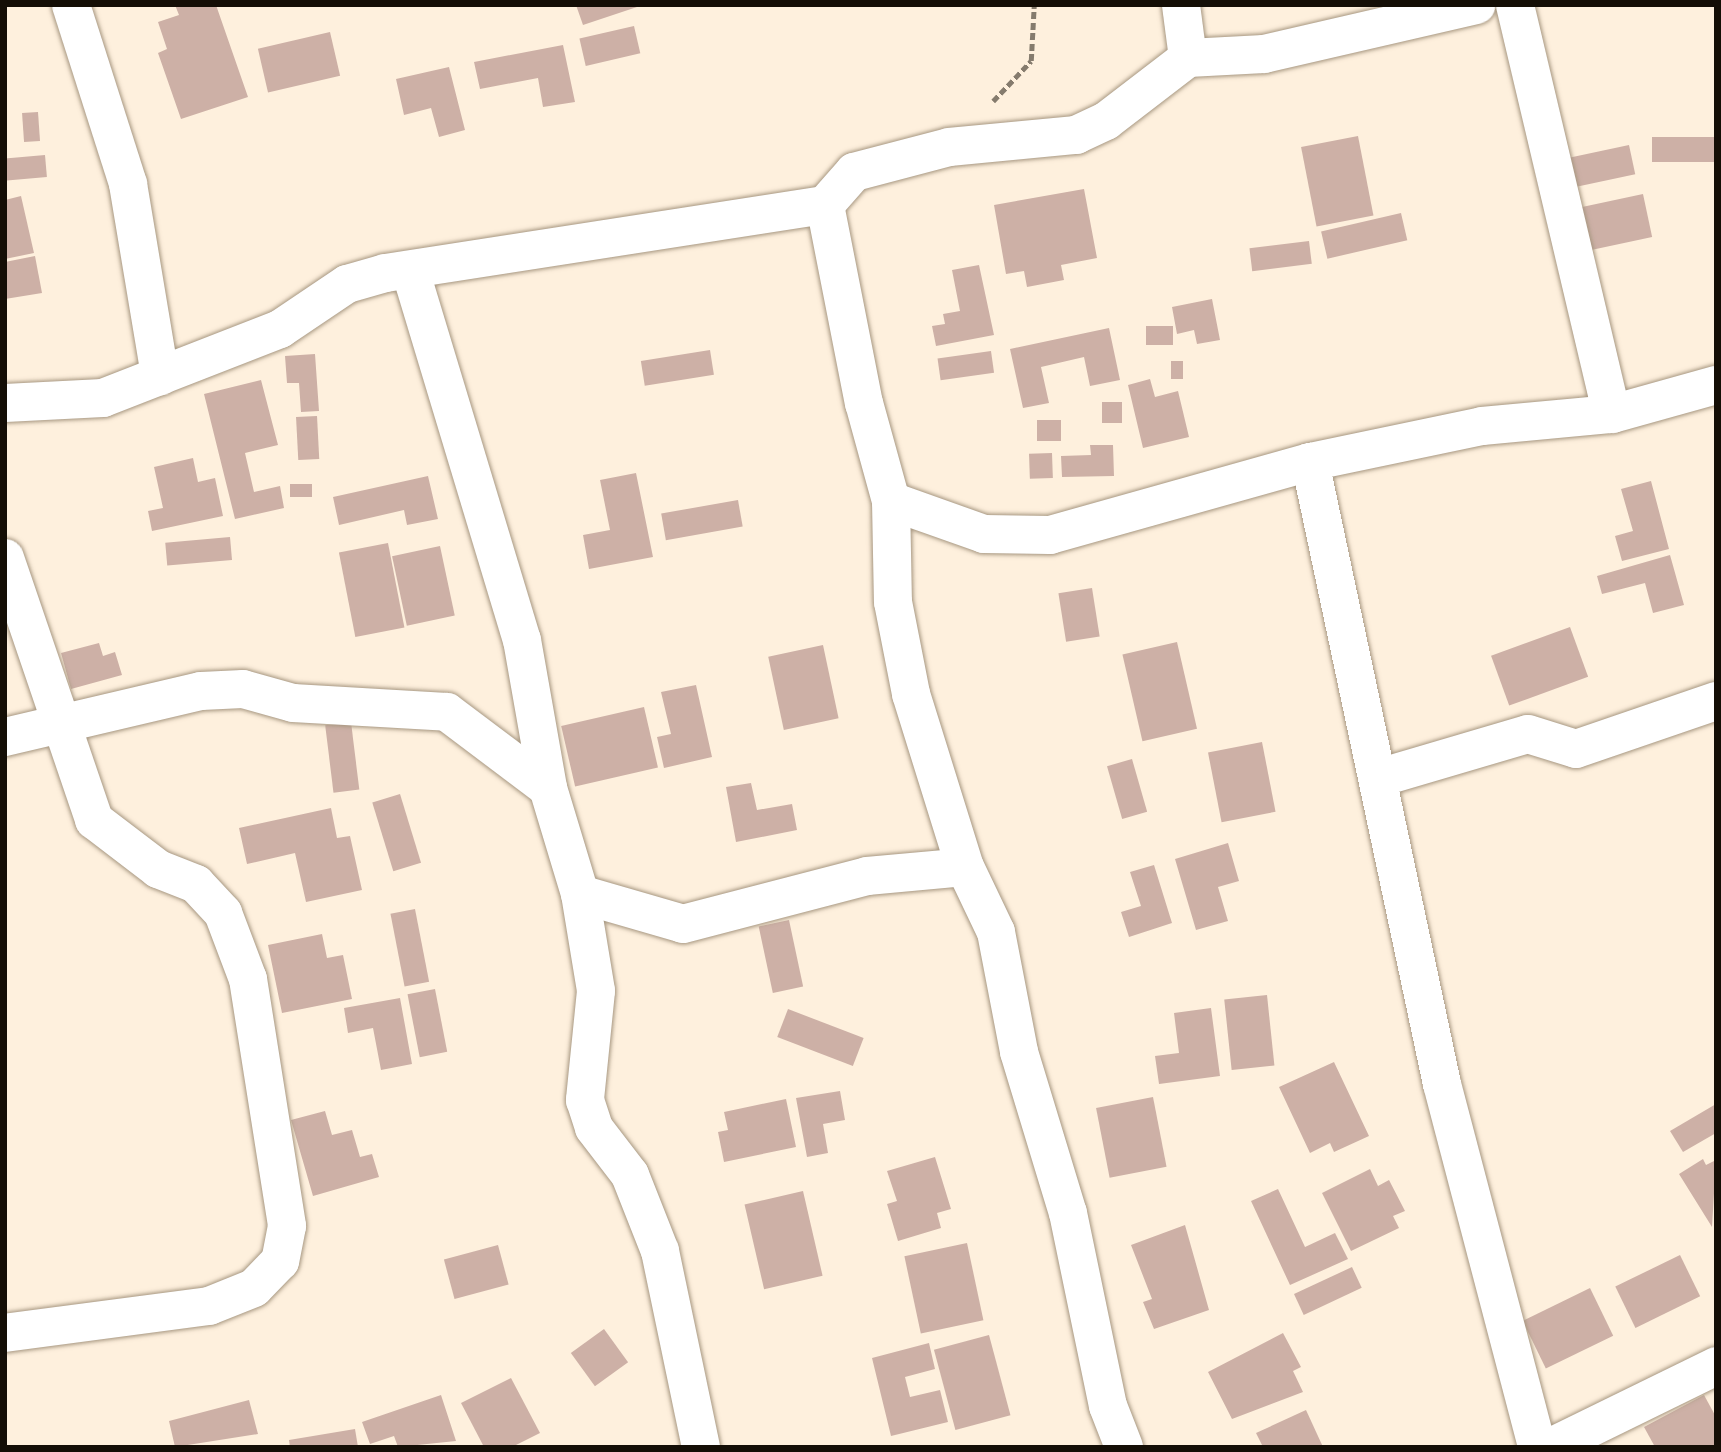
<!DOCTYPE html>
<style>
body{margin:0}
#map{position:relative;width:1721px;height:1452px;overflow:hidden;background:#fef0dd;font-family:Montserrat,sans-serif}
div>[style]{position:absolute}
.building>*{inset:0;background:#cdb0a6;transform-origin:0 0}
.path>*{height:4.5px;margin-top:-2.25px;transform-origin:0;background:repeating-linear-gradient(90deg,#857b6d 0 7px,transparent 0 10.5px)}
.roads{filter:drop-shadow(0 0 2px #a79781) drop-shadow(0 0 2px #a79781)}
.minor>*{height:38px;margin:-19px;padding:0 19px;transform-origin:19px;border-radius:19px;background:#fff}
span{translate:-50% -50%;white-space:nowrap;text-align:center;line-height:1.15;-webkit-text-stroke:5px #fff;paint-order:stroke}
.frame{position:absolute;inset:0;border:7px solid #140e06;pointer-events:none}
</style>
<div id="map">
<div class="building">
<i style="clip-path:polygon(175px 5px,216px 5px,248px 97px,181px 119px,158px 53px,167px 49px,158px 22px,179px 15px)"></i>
<i style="clip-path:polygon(576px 5px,640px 5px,640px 6px,583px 25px)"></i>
<i style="left:634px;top:26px;width:28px;height:56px;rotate:77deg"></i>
<i style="left:330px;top:32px;width:45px;height:74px;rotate:77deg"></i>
<i style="clip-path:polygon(563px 45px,575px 102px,543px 107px,538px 78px,480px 89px,474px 62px)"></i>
<i style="clip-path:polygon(449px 67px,465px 130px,439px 137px,431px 108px,404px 115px,396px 79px)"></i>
<i style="left:38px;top:112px;width:29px;height:16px;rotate:86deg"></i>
<i style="left:1358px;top:136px;width:81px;height:58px;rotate:79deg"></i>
<i style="left:1716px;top:137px;width:25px;height:64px;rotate:90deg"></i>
<i style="left:1629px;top:145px;width:30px;height:72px;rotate:78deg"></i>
<i style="left:45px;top:155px;width:22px;height:40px;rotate:85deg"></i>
<i style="clip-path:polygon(1084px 189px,1097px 258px,1061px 265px,1064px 280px,1027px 287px,1024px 271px,1006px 274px,994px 205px)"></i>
<i style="left:1643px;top:194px;width:44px;height:73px;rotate:78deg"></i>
<i style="clip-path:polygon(21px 196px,34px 253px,5px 259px,5px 200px)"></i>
<i style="left:1401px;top:213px;width:28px;height:82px;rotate:77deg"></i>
<i style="left:1309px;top:241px;width:23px;height:60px;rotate:83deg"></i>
<i style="clip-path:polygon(35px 256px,42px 293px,5px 299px,5px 262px)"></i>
<i style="clip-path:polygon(979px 265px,994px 335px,936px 346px,932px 326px,945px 324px,943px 314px,960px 311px,952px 270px)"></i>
<i style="clip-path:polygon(1212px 299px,1220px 340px,1197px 344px,1194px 330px,1177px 334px,1172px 307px)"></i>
<i style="left:1146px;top:326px;width:27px;height:19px"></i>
<i style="clip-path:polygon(1109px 328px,1120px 380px,1090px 386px,1084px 357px,1041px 367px,1049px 403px,1023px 408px,1010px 349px)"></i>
<i style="left:710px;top:350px;width:25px;height:70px;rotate:81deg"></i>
<i style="left:991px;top:351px;width:22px;height:54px;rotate:82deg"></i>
<i style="clip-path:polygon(315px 354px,319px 411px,301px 412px,299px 383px,287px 383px,285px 356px)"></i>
<i style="left:1171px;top:361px;width:12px;height:18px"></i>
<i style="clip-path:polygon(1150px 379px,1155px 397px,1178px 391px,1189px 437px,1143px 448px,1128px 385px)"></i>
<i style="clip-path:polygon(261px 380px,278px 445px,245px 453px,254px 492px,280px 486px,284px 508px,235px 519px,204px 394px)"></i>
<i style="left:1102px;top:402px;width:20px;height:21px"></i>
<i style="left:317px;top:416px;width:43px;height:21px;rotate:87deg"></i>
<i style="left:1037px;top:420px;width:24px;height:21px"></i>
<i style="clip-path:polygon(1090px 445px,1113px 445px,1114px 476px,1062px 477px,1061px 456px,1091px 455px)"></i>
<i style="left:1052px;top:453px;width:25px;height:23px;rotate:88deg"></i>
<i style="clip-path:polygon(193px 458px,198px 482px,215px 478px,223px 516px,152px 531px,148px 511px,163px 508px,154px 467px)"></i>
<i style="clip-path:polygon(636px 473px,653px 557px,589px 569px,583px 535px,610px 530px,600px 480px)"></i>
<i style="clip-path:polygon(428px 476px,438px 519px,407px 525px,404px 510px,339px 525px,333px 497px)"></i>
<i style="clip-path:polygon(1651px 481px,1669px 549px,1622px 561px,1615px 536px,1633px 531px,1621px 489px)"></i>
<i style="left:290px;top:484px;width:22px;height:13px"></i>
<i style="left:738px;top:500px;width:27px;height:78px;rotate:80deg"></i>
<i style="left:230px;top:537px;width:23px;height:65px;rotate:85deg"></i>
<i style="left:388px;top:543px;width:86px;height:50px;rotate:79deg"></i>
<i style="left:440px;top:546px;width:71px;height:49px;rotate:78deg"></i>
<i style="clip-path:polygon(1670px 555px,1684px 605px,1653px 613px,1645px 583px,1602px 594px,1597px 576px)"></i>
<i style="left:1092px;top:588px;width:49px;height:34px;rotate:81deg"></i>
<i style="left:1570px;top:627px;width:53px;height:84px;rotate:70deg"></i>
<i style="left:1177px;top:642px;width:89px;height:56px;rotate:77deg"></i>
<i style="clip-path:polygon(99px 643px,103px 656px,115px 652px,122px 675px,71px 689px,61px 653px)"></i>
<i style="left:823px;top:645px;width:75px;height:56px;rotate:78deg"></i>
<i style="clip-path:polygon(696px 685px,712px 757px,664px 768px,657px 737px,671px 734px,661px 692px)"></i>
<i style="left:644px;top:707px;width:62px;height:85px;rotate:77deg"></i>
<i style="left:351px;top:722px;width:68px;height:26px;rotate:83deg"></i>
<i style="left:1262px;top:742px;width:71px;height:55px;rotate:79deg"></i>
<i style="left:1132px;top:759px;width:55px;height:26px;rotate:74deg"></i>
<i style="clip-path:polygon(751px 783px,757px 810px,792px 804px,797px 830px,736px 842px,726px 787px)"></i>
<i style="left:400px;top:794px;width:72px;height:29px;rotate:73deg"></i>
<i style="clip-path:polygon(331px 808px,337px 838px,350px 836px,362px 890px,306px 902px,295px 853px,247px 864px,239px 828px)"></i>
<i style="clip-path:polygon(1228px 843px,1239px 881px,1218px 887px,1228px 921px,1196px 930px,1175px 859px)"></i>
<i style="clip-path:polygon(1154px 865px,1172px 923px,1129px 937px,1121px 912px,1141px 906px,1130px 872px)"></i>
<i style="left:415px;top:909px;width:74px;height:25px;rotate:79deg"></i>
<i style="left:789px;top:920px;width:68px;height:31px;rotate:78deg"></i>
<i style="clip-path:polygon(322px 934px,327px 958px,343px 955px,352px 999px,282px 1013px,268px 945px)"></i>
<i style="left:435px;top:989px;width:64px;height:28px;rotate:79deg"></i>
<i style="left:1267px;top:995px;width:71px;height:43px;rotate:84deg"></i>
<i style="clip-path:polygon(400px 998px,412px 1064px,381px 1070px,373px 1028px,348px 1033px,344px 1008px)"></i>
<i style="clip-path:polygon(1211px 1008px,1220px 1076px,1159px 1084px,1155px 1056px,1179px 1053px,1174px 1013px)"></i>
<i style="left:788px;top:1009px;width:81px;height:30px;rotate:21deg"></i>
<i style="clip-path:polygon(1334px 1062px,1369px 1136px,1334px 1152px,1330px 1143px,1310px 1153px,1279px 1087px)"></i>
<i style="clip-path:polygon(840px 1091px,845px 1120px,823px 1124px,828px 1153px,807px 1157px,796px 1098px)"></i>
<i style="left:1153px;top:1097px;width:71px;height:58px;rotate:79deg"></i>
<i style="clip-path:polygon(786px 1099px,796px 1147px,724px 1162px,718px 1132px,728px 1130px,724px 1112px)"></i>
<i style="clip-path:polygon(1716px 1104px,1716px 1133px,1683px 1152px,1670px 1131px)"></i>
<i style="clip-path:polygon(325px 1111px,332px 1135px,352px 1130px,360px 1157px,372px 1154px,379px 1177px,313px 1196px,291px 1120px)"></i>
<i style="clip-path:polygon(935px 1157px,951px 1209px,937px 1213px,941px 1228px,898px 1241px,887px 1204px,897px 1201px,887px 1171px)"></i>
<i style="clip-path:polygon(1703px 1159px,1706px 1165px,1716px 1160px,1712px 1227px,1679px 1174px)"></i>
<i style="clip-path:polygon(1370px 1169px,1378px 1186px,1389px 1180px,1405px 1211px,1393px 1216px,1399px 1228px,1351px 1251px,1322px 1193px)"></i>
<i style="clip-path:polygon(1278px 1189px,1305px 1247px,1335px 1233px,1348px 1259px,1290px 1285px,1251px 1201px)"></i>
<i style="left:803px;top:1191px;width:87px;height:60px;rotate:77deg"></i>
<i style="clip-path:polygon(1185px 1225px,1209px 1310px,1154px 1329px,1143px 1302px,1152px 1299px,1131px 1245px)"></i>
<i style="left:967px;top:1243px;width:79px;height:64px;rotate:78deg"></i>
<i style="left:498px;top:1245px;width:41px;height:56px;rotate:75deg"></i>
<i style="left:1680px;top:1255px;width:46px;height:72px;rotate:64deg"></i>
<i style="left:1352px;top:1267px;width:23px;height:64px;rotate:65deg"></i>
<i style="left:1590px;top:1288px;width:53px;height:75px;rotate:64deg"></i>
<i style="left:604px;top:1329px;width:41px;height:41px;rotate:54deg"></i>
<i style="clip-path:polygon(1283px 1333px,1301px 1367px,1293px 1371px,1303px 1392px,1232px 1419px,1208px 1372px)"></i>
<i style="left:989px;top:1335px;width:83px;height:57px;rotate:75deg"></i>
<i style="clip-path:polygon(929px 1343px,935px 1369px,905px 1377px,910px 1397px,940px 1390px,948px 1422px,891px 1436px,872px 1358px)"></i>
<i style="clip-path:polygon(511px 1378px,540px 1433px,512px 1447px,484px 1447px,461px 1403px)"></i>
<i style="clip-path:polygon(441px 1395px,456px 1441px,398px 1447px,394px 1436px,370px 1444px,362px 1422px)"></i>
<i style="clip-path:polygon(1704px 1395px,1716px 1417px,1716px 1447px,1655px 1447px,1644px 1427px)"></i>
<i style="clip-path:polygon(249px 1400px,258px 1434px,175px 1447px,169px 1421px)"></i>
<i style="clip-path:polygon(1306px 1410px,1323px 1447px,1263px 1447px,1256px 1433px)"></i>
<i style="clip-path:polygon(355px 1429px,358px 1447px,290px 1447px,289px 1440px)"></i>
</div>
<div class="path">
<i style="left:993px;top:101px;width:55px;rotate:-46.5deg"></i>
<i style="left:1031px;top:61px;width:56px;rotate:-86.9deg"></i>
</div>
<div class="roads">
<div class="minor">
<i style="left:71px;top:5px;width:188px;rotate:72.3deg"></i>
<i style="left:128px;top:184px;width:195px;rotate:80.5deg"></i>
<i style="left:1181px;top:5px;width:53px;rotate:82.5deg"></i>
<i style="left:1515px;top:5px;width:420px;rotate:76.7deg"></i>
<i style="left:825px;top:205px;width:202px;rotate:78.9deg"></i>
<i style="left:864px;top:403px;width:102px;rotate:74.6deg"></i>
<i style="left:891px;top:501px;width:99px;rotate:19.5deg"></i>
<i style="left:984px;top:534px;width:66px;rotate:0.9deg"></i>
<i style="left:1050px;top:535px;width:270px;rotate:-15.7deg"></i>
<i style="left:1310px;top:462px;width:176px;rotate:-11.8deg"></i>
<i style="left:1482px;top:426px;width:131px;rotate:-5.3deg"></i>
<i style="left:1612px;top:414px;width:108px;rotate:-15.6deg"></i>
<i style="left:411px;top:273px;width:383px;rotate:73.2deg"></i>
<i style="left:522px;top:640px;width:150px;rotate:80deg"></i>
<i style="left:548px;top:788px;width:111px;rotate:73.2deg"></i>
<i style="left:580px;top:894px;width:98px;rotate:80.6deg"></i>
<i style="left:596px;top:991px;width:110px;rotate:95.8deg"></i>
<i style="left:585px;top:1100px;width:29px;rotate:72deg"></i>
<i style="left:594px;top:1128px;width:59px;rotate:52.5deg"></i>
<i style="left:630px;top:1175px;width:82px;rotate:68.5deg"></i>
<i style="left:660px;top:1251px;width:200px;rotate:78.2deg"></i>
<i style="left:5px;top:403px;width:98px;rotate:-2.9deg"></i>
<i style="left:103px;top:398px;width:190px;rotate:-21.3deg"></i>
<i style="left:280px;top:329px;width:81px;rotate:-33.9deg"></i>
<i style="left:347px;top:284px;width:40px;rotate:-16deg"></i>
<i style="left:385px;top:273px;width:445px;rotate:-8.8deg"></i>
<i style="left:825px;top:205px;width:44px;rotate:-48.7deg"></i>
<i style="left:854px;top:172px;width:98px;rotate:-14.7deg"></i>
<i style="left:949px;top:147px;width:128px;rotate:-5.4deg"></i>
<i style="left:1076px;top:135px;width:33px;rotate:-25deg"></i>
<i style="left:1106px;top:121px;width:103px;rotate:-37.5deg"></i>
<i style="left:1188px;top:58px;width:76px;rotate:-3deg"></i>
<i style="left:1264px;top:54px;width:218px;rotate:-13deg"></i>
<i style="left:1310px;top:462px;width:636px;rotate:78.02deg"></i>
<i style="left:1442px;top:1084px;width:375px;rotate:75.3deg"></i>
<i style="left:891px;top:501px;width:101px;rotate:88.9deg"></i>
<i style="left:893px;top:602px;width:94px;rotate:78.9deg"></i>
<i style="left:911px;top:694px;width:181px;rotate:72.7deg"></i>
<i style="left:965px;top:867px;width:72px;rotate:64.5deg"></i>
<i style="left:996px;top:932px;width:122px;rotate:79.1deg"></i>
<i style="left:1019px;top:1052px;width:168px;rotate:73.1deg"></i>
<i style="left:1068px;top:1213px;width:197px;rotate:78.3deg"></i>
<i style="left:1108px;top:1406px;width:44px;rotate:68.7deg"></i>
<i style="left:5px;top:558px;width:277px;rotate:71.2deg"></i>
<i style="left:94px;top:820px;width:81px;rotate:37.4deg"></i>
<i style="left:158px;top:869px;width:41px;rotate:21.5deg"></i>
<i style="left:196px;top:884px;width:40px;rotate:47deg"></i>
<i style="left:223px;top:913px;width:71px;rotate:69.3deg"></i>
<i style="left:248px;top:979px;width:250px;rotate:81deg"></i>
<i style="left:287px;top:1226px;width:36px;rotate:101deg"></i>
<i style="left:280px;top:1261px;width:37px;rotate:134deg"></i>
<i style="left:254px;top:1288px;width:48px;rotate:158.2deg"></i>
<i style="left:209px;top:1306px;width:206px;rotate:172.5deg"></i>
<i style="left:5px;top:737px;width:201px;rotate:-13.2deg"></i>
<i style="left:201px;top:691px;width:42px;rotate:-2.7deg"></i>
<i style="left:243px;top:689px;width:52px;rotate:15.6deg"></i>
<i style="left:293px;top:703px;width:154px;rotate:3.3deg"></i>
<i style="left:447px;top:712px;width:126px;rotate:37deg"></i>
<i style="left:1382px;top:777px;width:152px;rotate:-16.4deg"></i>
<i style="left:1528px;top:734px;width:50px;rotate:17.4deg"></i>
<i style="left:1576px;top:749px;width:148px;rotate:-18.9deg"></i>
<i style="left:580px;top:894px;width:107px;rotate:16.2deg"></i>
<i style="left:683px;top:924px;width:190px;rotate:-14.6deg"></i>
<i style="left:867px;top:876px;width:98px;rotate:-5.2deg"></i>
<i style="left:1551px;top:1447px;width:184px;rotate:-26.1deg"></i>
</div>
</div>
<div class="frame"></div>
</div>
